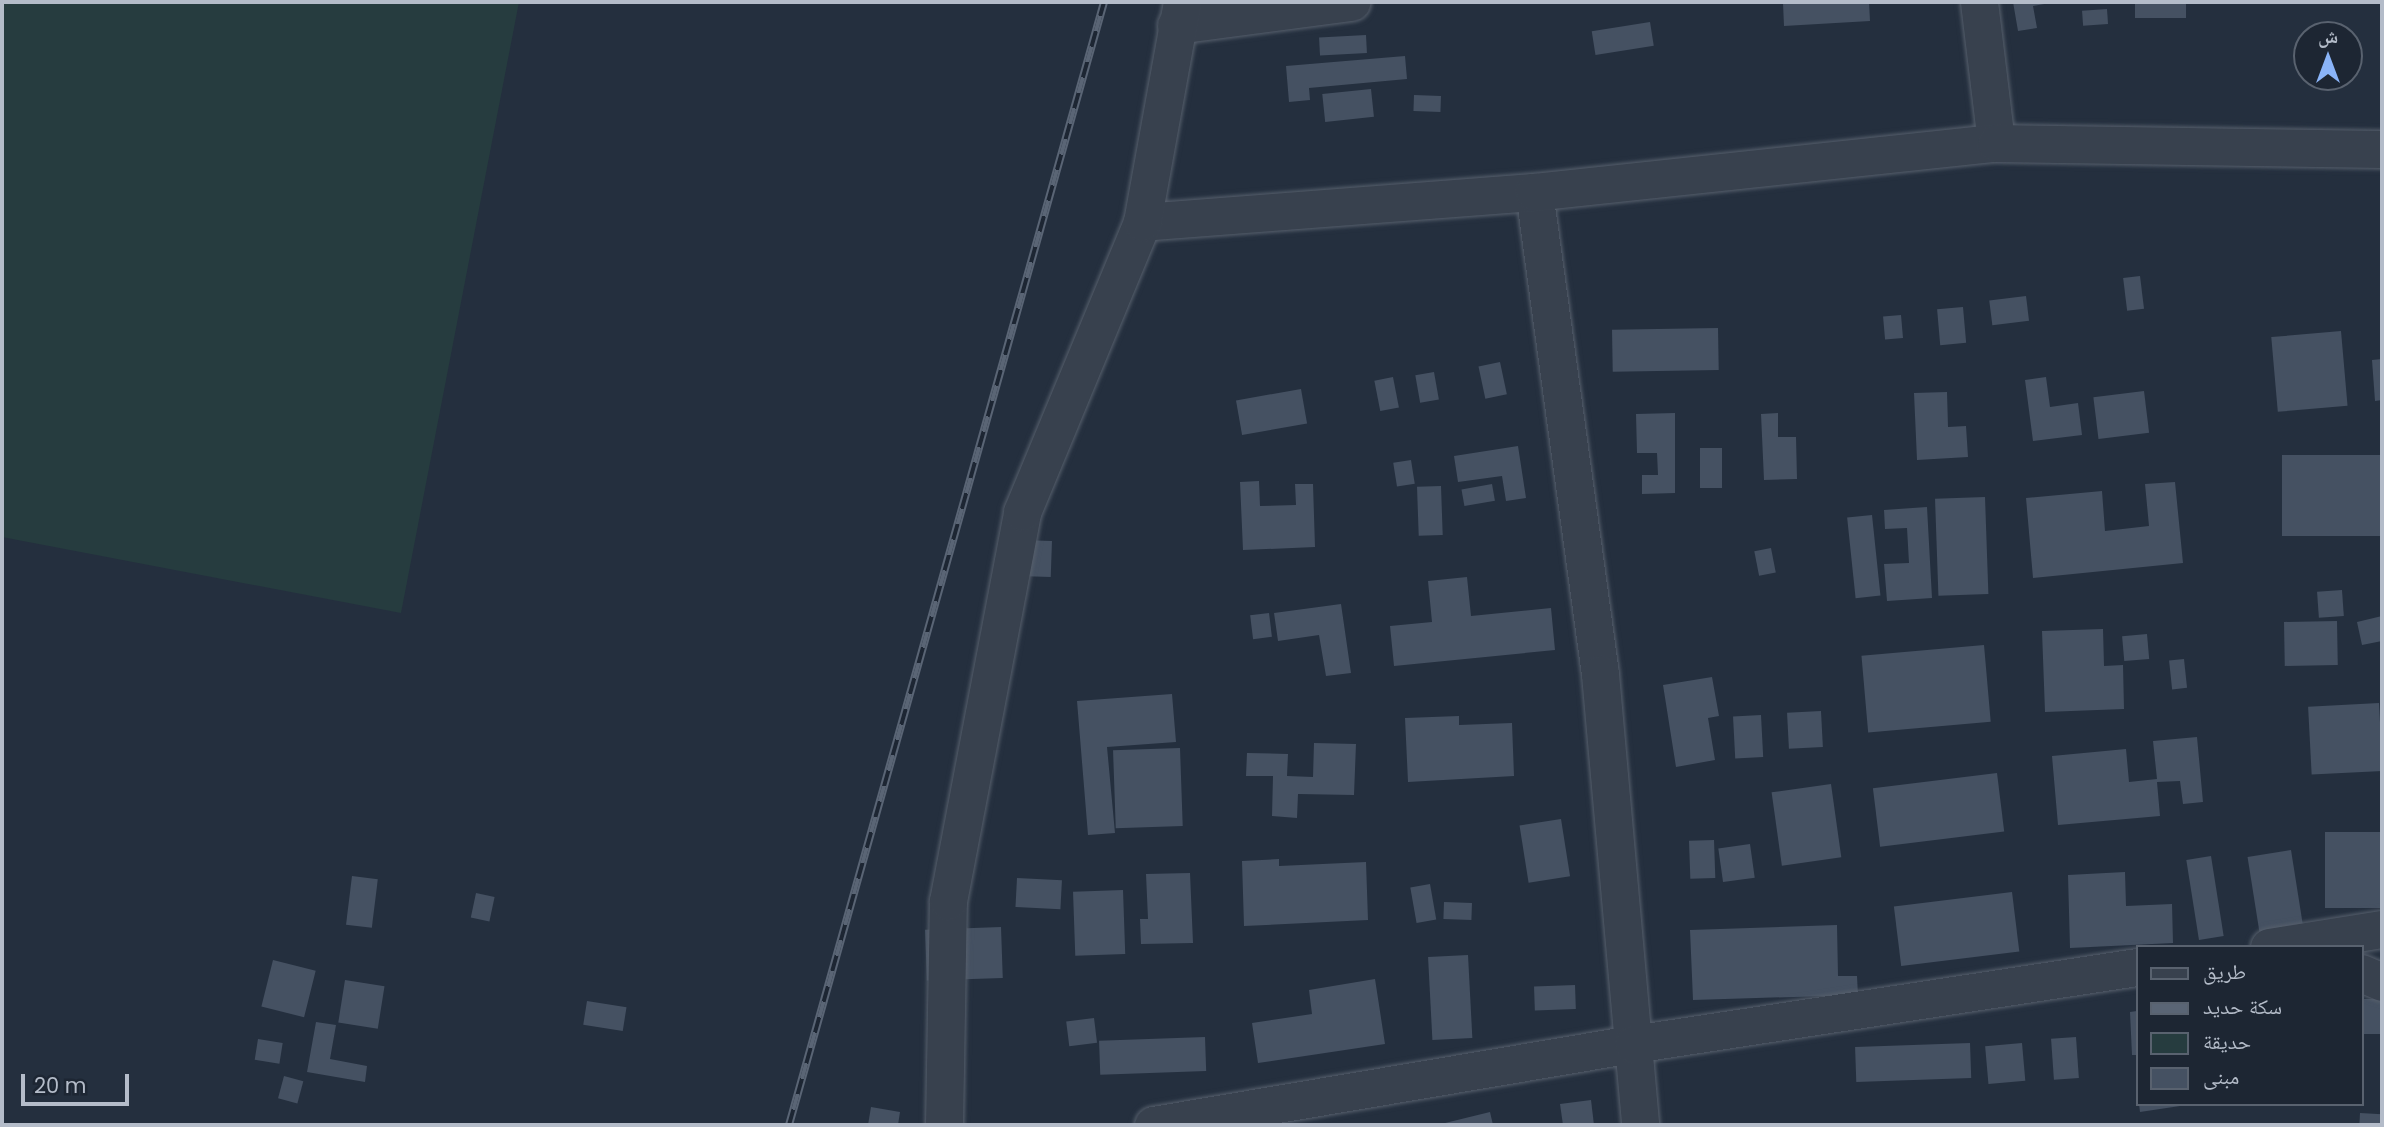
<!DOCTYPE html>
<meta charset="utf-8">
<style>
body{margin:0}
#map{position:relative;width:2384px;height:1127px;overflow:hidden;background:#242f3e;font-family:Poppins,"Noto Naskh Arabic",sans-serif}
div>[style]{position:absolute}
.green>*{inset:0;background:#263c3f}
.building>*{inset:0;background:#455162;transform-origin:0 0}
.roads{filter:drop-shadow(0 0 2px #565f6c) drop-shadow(0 0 2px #565f6c)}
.minor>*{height:37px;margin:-18.5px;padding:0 18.5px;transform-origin:18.5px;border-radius:18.5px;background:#38414e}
.rail>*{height:8px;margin-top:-4px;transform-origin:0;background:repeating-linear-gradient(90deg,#1d2633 0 16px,#5a6575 0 32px);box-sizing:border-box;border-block:2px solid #5a6575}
span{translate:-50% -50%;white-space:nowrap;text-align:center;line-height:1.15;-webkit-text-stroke:7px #1d2633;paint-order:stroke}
.frame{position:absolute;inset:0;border:4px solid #b4bcc9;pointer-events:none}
.legend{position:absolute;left:2136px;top:945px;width:228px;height:161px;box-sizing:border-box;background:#1d2633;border:2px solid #59626f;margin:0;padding:9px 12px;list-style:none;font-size:21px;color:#b4bcc9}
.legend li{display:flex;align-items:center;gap:14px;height:35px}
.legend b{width:35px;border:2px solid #59626f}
.north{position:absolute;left:2293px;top:21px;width:70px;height:70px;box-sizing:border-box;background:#1d2633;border:2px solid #59626f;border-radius:50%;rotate:0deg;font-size:19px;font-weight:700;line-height:28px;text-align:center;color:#b4bcc9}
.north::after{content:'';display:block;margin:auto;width:24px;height:32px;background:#8ab4f8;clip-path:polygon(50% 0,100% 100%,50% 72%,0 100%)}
.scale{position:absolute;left:21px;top:1074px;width:108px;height:32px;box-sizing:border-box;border:4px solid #b4bcc9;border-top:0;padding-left:9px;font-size:21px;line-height:24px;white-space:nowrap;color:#b4bcc9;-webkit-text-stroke:5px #1d2633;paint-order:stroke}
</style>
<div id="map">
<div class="green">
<i style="clip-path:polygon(2px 2px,519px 2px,401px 613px,2px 537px)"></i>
</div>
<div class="building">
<i style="clip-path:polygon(1869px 2px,1870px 21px,1784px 26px,1783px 3px)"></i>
<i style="clip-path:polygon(2013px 2px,2050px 2px,2050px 3px,2033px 6px,2037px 28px,2018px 31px)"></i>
<i style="left:2135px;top:2px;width:51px;height:16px"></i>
<i style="left:2107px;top:9px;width:15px;height:25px;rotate:86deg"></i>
<i style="left:1650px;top:22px;width:24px;height:59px;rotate:81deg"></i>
<i style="left:1366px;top:35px;width:18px;height:47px;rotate:87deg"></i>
<i style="clip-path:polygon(1405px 56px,1407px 79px,1309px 88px,1310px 100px,1289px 102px,1286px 66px)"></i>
<i style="left:1371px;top:89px;width:28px;height:49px;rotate:84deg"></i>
<i style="left:1414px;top:95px;width:27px;height:16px;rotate:2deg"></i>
<i style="left:2140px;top:276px;width:33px;height:17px;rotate:83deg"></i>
<i style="left:2026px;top:296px;width:25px;height:37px;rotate:83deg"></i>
<i style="left:1963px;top:307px;width:36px;height:26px;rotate:85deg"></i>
<i style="left:1901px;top:315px;width:23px;height:18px;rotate:85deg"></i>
<i style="left:1718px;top:328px;width:42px;height:106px;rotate:89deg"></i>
<i style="left:2341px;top:331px;width:75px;height:70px;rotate:85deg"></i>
<i style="clip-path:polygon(2382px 359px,2382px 400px,2375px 401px,2372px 360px)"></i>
<i style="left:1500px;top:362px;width:33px;height:22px;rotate:78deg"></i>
<i style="left:1434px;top:372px;width:28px;height:19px;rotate:80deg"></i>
<i style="left:1393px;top:377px;width:31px;height:19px;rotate:79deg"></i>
<i style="clip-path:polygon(2046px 377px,2050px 407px,2078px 403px,2082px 435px,2033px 441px,2025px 380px)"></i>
<i style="left:1301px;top:389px;width:35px;height:66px;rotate:80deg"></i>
<i style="left:2144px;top:391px;width:42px;height:51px;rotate:83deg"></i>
<i style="clip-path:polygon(1947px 392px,1948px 427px,1966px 426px,1968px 457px,1917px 460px,1914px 393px)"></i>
<i style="clip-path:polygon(1675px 413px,1675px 493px,1642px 494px,1642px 475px,1658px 475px,1657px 453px,1637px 453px,1636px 414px)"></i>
<i style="clip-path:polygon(1778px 413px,1778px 437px,1796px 437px,1797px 479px,1764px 480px,1761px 414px)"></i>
<i style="clip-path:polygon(1518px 446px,1526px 498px,1506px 501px,1502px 476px,1458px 482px,1454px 456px)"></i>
<i style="left:1700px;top:448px;width:22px;height:40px"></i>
<i style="left:2382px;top:455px;width:81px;height:100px;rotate:90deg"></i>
<i style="left:1411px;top:460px;width:24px;height:18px;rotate:81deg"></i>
<i style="clip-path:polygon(1259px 481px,1260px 506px,1296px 505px,1295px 484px,1313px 484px,1315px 547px,1243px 550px,1240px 482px)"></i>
<i style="clip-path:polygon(2175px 482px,2183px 563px,2033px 578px,2026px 498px,2102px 491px,2105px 531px,2149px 526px,2145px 484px)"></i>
<i style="left:1492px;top:484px;width:17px;height:31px;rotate:80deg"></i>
<i style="left:1441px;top:486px;width:49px;height:24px;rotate:88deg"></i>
<i style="left:1985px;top:497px;width:97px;height:50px;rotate:88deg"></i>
<i style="clip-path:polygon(1927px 507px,1932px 598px,1887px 601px,1884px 564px,1909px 563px,1907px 528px,1885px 529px,1884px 510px)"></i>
<i style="left:1872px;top:515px;width:81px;height:25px;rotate:84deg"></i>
<i style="left:1020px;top:540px;width:32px;height:36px;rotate:2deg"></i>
<i style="left:1771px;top:548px;width:25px;height:17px;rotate:79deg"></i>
<i style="clip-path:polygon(1467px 577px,1471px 616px,1551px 608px,1555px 650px,1394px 666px,1390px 626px,1432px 622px,1428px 581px)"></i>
<i style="left:2342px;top:590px;width:26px;height:25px;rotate:86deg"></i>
<i style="clip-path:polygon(1341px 604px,1351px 673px,1326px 676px,1319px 635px,1278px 641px,1274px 613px)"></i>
<i style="left:1269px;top:613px;width:24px;height:19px;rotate:83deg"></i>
<i style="clip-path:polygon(2382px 616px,2382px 641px,2362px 645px,2357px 622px)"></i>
<i style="left:2337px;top:621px;width:44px;height:53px;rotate:89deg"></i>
<i style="clip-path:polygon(2103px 629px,2104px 666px,2123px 665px,2124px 709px,2045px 712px,2042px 631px)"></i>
<i style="left:2147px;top:634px;width:25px;height:25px;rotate:85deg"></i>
<i style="left:1984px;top:645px;width:77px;height:123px;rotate:85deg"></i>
<i style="left:2184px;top:659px;width:29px;height:15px;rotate:84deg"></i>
<i style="clip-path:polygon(1712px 677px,1719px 716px,1708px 718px,1715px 760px,1676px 767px,1663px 685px)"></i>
<i style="clip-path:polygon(1172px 694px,1176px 742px,1107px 747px,1115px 833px,1088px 835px,1077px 701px)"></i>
<i style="left:2379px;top:703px;width:68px;height:71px;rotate:87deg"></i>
<i style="left:1821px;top:711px;width:36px;height:34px;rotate:87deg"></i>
<i style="left:1761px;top:715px;width:42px;height:28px;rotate:87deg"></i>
<i style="clip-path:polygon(1459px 716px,1459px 725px,1512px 723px,1514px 776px,1408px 782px,1405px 718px)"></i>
<i style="clip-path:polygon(2197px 737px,2203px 802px,2183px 804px,2180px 781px,2157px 782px,2160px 816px,2058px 825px,2052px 756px,2126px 749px,2129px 782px,2157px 779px,2153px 741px)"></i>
<i style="clip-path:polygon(1314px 743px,1356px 744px,1354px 795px,1298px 794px,1297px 818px,1272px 816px,1273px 776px,1246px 776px,1247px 753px,1288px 754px,1287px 776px,1313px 777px)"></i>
<i style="left:1180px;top:748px;width:78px;height:67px;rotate:88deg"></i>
<i style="left:1997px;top:773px;width:59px;height:125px;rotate:83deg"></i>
<i style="left:1831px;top:784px;width:74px;height:60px;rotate:82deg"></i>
<i style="left:1561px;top:819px;width:58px;height:42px;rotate:81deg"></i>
<i style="left:2382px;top:832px;width:76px;height:57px;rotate:90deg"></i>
<i style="left:1714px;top:840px;width:38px;height:25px;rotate:88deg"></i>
<i style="left:1750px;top:844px;width:34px;height:32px;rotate:82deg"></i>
<i style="left:2291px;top:850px;width:76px;height:44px;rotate:81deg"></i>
<i style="left:2211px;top:856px;width:81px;height:25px;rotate:81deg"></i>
<i style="clip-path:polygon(1279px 859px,1279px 866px,1366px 862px,1368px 920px,1244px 926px,1242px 861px)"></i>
<i style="clip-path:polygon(2125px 872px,2126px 906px,2172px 904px,2173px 943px,2070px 948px,2068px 875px)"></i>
<i style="clip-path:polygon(1190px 873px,1193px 943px,1141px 944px,1140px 919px,1148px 919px,1146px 874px)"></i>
<i style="left:352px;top:876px;width:26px;height:49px;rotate:7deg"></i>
<i style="left:1017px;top:878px;width:45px;height:29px;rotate:3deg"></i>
<i style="left:1430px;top:884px;width:36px;height:20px;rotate:80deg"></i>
<i style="left:1123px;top:890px;width:64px;height:50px;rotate:88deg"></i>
<i style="left:2012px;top:892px;width:60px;height:119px;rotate:83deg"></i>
<i style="left:476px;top:893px;width:19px;height:25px;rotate:12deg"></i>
<i style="left:1444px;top:902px;width:28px;height:17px;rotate:2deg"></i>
<i style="clip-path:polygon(1837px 925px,1838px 976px,1857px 976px,1858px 995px,1693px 1000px,1690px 930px)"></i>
<i style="left:1001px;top:927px;width:51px;height:76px;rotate:88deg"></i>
<i style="left:1468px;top:955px;width:83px;height:40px;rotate:87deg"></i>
<i style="left:273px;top:960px;width:44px;height:48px;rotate:14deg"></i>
<i style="clip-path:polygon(1375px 979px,1385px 1044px,1258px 1063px,1252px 1023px,1312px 1014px,1309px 990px)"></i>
<i style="left:345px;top:980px;width:40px;height:43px;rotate:9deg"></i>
<i style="left:1575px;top:985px;width:24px;height:41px;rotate:88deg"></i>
<i style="left:2382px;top:999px;width:35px;height:21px;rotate:90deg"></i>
<i style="left:587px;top:1001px;width:40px;height:24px;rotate:9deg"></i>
<i style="clip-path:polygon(2137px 1011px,2137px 1055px,2132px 1055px,2130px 1012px)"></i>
<i style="left:1094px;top:1018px;width:25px;height:28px;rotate:83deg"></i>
<i style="clip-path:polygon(316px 1022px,336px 1025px,330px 1059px,367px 1066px,365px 1082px,307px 1072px)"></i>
<i style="left:1205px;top:1037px;width:34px;height:106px;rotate:88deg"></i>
<i style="left:2076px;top:1037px;width:41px;height:25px;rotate:86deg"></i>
<i style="left:258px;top:1039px;width:25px;height:21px;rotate:9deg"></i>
<i style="left:1970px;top:1043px;width:35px;height:115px;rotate:88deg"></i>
<i style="left:2022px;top:1043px;width:38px;height:37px;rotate:85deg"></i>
<i style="left:284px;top:1076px;width:20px;height:23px;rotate:15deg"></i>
<i style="clip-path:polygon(1591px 1100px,1594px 1125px,1563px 1125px,1560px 1104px)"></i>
<i style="clip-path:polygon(2139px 1104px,2179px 1104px,2180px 1106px,2140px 1112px)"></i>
<i style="clip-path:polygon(871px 1107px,900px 1112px,898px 1125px,868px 1125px)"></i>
<i style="clip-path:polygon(1490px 1112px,1493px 1125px,1441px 1125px,1441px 1124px)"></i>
<i style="left:2360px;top:1113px;width:22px;height:12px;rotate:3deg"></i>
</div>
<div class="roads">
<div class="minor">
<i style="left:1979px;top:2px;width:142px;rotate:83.1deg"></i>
<i style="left:1176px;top:25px;width:177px;rotate:-7.5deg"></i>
<i style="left:1534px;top:192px;width:486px;rotate:82.2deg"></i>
<i style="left:1600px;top:674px;width:453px;rotate:84.9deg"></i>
<i style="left:1142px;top:222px;width:393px;rotate:-4.4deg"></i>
<i style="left:1534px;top:192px;width:465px;rotate:-6.1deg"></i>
<i style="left:1996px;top:143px;width:386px;rotate:0.9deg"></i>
<i style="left:2269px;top:947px;width:114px;rotate:-9.1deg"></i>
<i style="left:2361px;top:973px;width:23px;rotate:23deg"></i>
<i style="left:944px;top:1125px;width:224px;rotate:-89deg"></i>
<i style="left:948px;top:901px;width:396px;rotate:-79.2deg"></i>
<i style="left:1022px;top:512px;width:314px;rotate:-67.5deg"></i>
<i style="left:1142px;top:222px;width:224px;rotate:-79.7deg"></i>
<i style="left:1153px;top:1125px;width:487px;rotate:-9.6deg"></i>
<i style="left:1633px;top:1044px;width:510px;rotate:-8.69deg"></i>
</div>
</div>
<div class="rail">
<i style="left:789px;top:1125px;width:1166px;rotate:-74.33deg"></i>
</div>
<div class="frame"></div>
<ul class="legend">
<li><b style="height:9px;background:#38414e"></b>طريق</li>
<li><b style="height:9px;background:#5a6575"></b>سكة حديد</li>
<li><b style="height:19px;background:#263c3f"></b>حديقة</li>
<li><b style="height:19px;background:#455162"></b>مبنى</li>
</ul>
<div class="north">ش</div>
<div class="scale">20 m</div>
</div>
